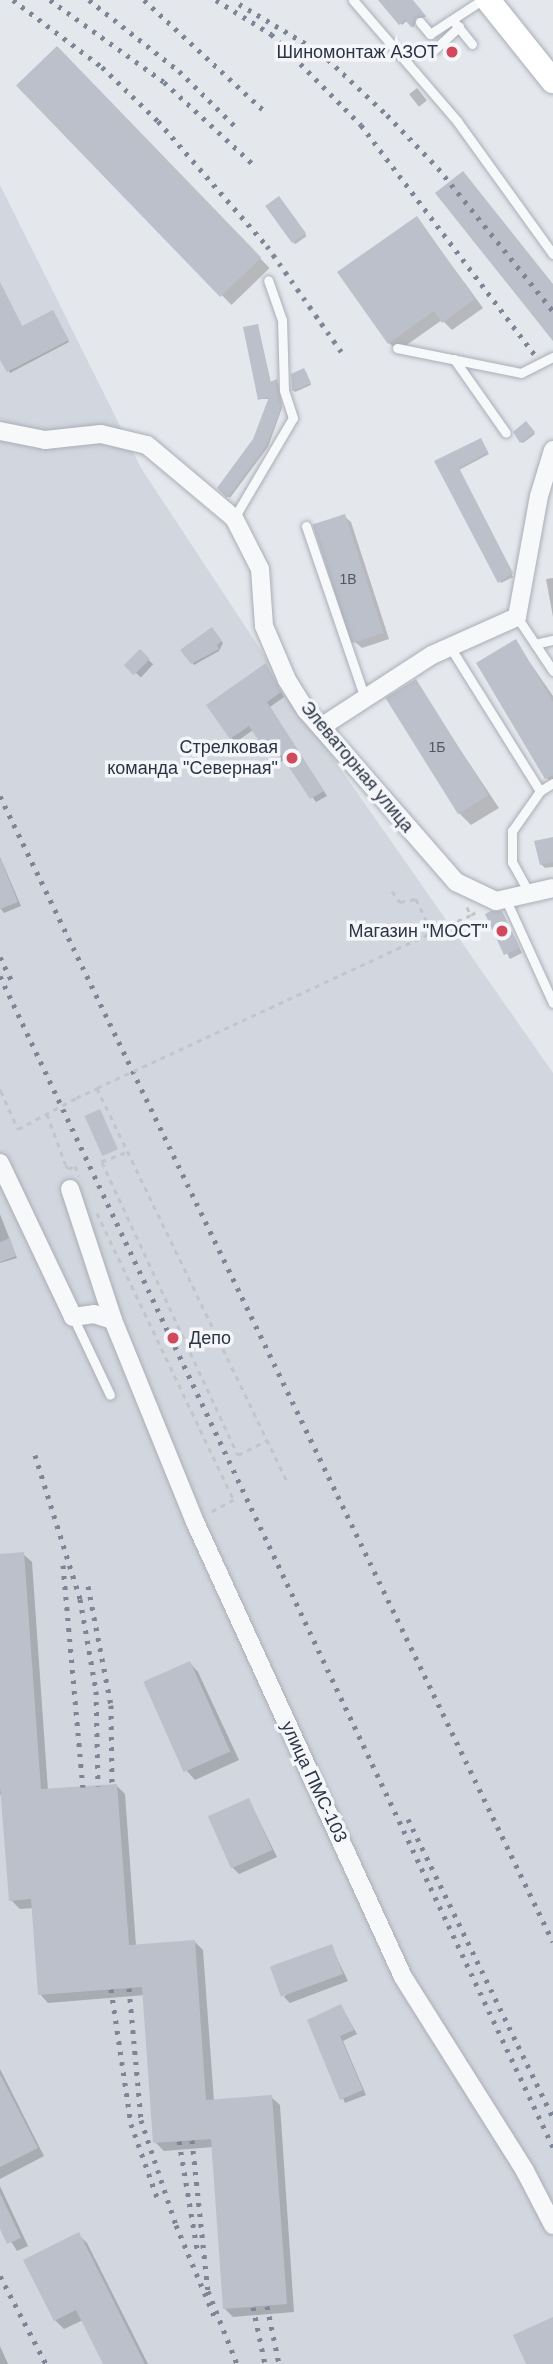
<!DOCTYPE html>
<meta charset="utf-8">
<style>
body{margin:0}
#map{position:relative;width:553px;height:2364px;overflow:hidden;background:#e4e7ec;font-family:Arial,sans-serif}
div>[style]{position:absolute}
.built>*{inset:0;background:#d2d6de}
.shadow>*{inset:0;background:#0003;transform-origin:0 0}
.building>*{inset:0;background:#bbc0ca;transform-origin:0 0}
.path>*{height:2.5px;margin-top:-1.25px;transform-origin:0;background:repeating-linear-gradient(90deg,#c2c5cb 0 5px,transparent 0 10px)}
.roads{filter:drop-shadow(0 0 2px #a9aeb7) drop-shadow(0 0 2px #a9aeb7)}
.service>*{height:9px;margin:-4.5px;padding:0 4.5px;transform-origin:4.5px;border-radius:4.5px;background:#f7f8fa}
.minor>*{height:18px;margin:-9px;padding:0 9px;transform-origin:9px;border-radius:9px;background:#f7f8fa}
.secondary>*{height:24px;margin:-12px;padding:0 12px;transform-origin:12px;border-radius:12px;background:#fff}
.rail>*{height:5px;margin-top:-2.5px;transform-origin:0;background:repeating-linear-gradient(90deg,#7d8696 0 3.5px,transparent 0 10.5px)}
.path-bridge>*{height:2.5px;margin-top:-1.25px;transform-origin:0;background:repeating-linear-gradient(90deg,#c2c5cb 0 5px,transparent 0 10px)}
.dots>*{width:19px;height:19px;translate:-50% -50%;box-sizing:border-box;border:4px solid #f4f6f9;border-radius:50%}
span{translate:-50% -50%;white-space:nowrap;text-align:center;line-height:1.15;-webkit-text-stroke:7px #f4f6f9;paint-order:stroke}
.number-label{font-size:14px;color:#4f5766}
.number-label span{-webkit-text-stroke-width:0}
.poi-label{font-size:18px;color:#2b3445}
.right{translate:-100% -50%;text-align:right}
.left{translate:0 -50%;text-align:left}
.street-label{font-size:18px;color:#2b3445}
</style>
<div id="map">
<div class="built">
<i style="clip-path:polygon(0 185px,141px 468px,312px 728px,553px 1073px,553px 2364px,0 2364px)"></i>
</div>
<div class="shadow">
<i style="clip-path:polygon(411px 0,426px 17px,416px 18px,414px 28px,408px 20px,402px 25px,381px 1px)"></i>
<i style="left:57px;top:48px;width:306px;height:53px;rotate:46deg"></i>
<i style="left:417px;top:88px;width:16px;height:10px;rotate:52deg"></i>
<i style="left:279px;top:198px;width:47px;height:14px;rotate:54deg"></i>
<i style="clip-path:polygon(417px 218px,483px 308px,452px 330px,442px 320px,398px 351px,389px 343px)"></i>
<i style="clip-path:polygon(0 283px,23px 328px,54px 314px,69px 342px,10px 373px,0 353px)"></i>
<i style="clip-path:polygon(258px 326px,271px 383px,278px 383px,282px 408px,268px 447px,230px 498px,219px 488px,255px 440px,271px 399px,260px 399px)"></i>
<i style="clip-path:polygon(306px 372px,311px 385px,295px 392px,293px 390px)"></i>
<i style="clip-path:polygon(526px 423px,535px 434px,523px 443px,521px 442px)"></i>
<i style="clip-path:polygon(482px 442px,489px 454px,459px 470px,513px 577px,501px 583px,436px 462px)"></i>
<i style="clip-path:polygon(344px 516px,351px 522px,389px 639px,362px 648px,355px 642px)"></i>
<i style="clip-path:polygon(553px 578px,553px 617px,546px 579px)"></i>
<i style="clip-path:polygon(212px 629px,223px 643px,219px 651px,194px 665px,183px 650px)"></i>
<i style="clip-path:polygon(515px 641px,553px 696px,553px 784px,546px 777px)"></i>
<i style="left:140px;top:652px;width:18px;height:18px;rotate:43deg"></i>
<i style="clip-path:polygon(266px 665px,284px 697px,270px 707px,327px 796px,316px 802px,285px 759px,277px 765px,253px 730px,236px 742px,231px 738px)"></i>
<i style="clip-path:polygon(415px 682px,499px 808px,471px 825px,459px 813px)"></i>
<i style="clip-path:polygon(553px 838px,553px 867px,545px 868px,541px 864px)"></i>
<i style="clip-path:polygon(0 857px,21px 906px,4px 913px,0 908px)"></i>
<i style="clip-path:polygon(502px 913px,522px 953px,510px 959px,487px 916px)"></i>
<i style="clip-path:polygon(0 1214px,17px 1258px,0 1263px)"></i>
<i style="clip-path:polygon(23px 1554px,32px 1562px,48px 1791px,116px 1785px,125px 1794px,136px 1946px,194px 1941px,203px 1950px,214px 2101px,271px 2097px,280px 2105px,294px 2312px,233px 2317px,224px 2308px,213px 2147px,164px 2151px,155px 2142px,145px 1995px,48px 2003px,40px 1994px,33px 1908px,20px 1909px,11px 1900px,4px 1794px,0 1795px,0 1555px)"></i>
<i style="clip-path:polygon(190px 1663px,198px 1672px,239px 1760px,195px 1780px,187px 1771px)"></i>
<i style="clip-path:polygon(249px 1800px,277px 1857px,239px 1874px,232px 1867px)"></i>
<i style="clip-path:polygon(331px 1946px,348px 1981px,290px 2003px,284px 1997px)"></i>
<i style="clip-path:polygon(341px 2006px,357px 2034px,343px 2041px,366px 2095px,345px 2103px,309px 2021px)"></i>
<i style="clip-path:polygon(0 2069px,44px 2156px,0 2179px)"></i>
<i style="clip-path:polygon(0 2186px,28px 2246px,17px 2251px,0 2224px)"></i>
<i style="clip-path:polygon(78px 2234px,87px 2243px,148px 2364px,105px 2364px,83px 2320px,64px 2329px,55px 2320px,26px 2261px)"></i>
<i style="clip-path:polygon(0 2346px,8px 2364px,0 2364px)"></i>
</div>
<div class="building">
<i style="clip-path:polygon(378px 0,413px 0,426px 16px,415px 17px,412px 28px,405px 20px,399px 25px)"></i>
<i style="left:57px;top:46px;width:294px;height:57px;rotate:46deg"></i>
<i style="clip-path:polygon(463px 171px,553px 284px,553px 341px,435px 193px)"></i>
<i style="left:279px;top:196px;width:46px;height:17px;rotate:54deg"></i>
<i style="clip-path:polygon(417px 216px,475px 299px,442px 323px,434px 311px,388px 344px,337px 272px)"></i>
<i style="clip-path:polygon(0 282px,22px 326px,53px 310px,69px 340px,7px 372px,0 360px)"></i>
<i style="clip-path:polygon(258px 324px,270px 382px,277px 379px,282px 405px,267px 445px,227px 498px,217px 488px,253px 439px,269px 397px,258px 400px,243px 327px)"></i>
<i style="clip-path:polygon(304px 368px,311px 383px,292px 391px,291px 374px)"></i>
<i style="clip-path:polygon(526px 421px,535px 432px,520px 443px,513px 432px)"></i>
<i style="clip-path:polygon(481px 438px,488px 452px,459px 468px,513px 573px,498px 583px,434px 461px)"></i>
<i style="left:345px;top:514px;width:125px;height:34px;rotate:72deg"></i>
<i style="clip-path:polygon(212px 627px,222px 641px,217px 645px,219px 649px,191px 664px,180px 650px)"></i>
<i style="clip-path:polygon(516px 639px,553px 702px,553px 776px,545px 779px,476px 663px)"></i>
<i style="left:140px;top:649px;width:14px;height:23px;rotate:45deg"></i>
<i style="clip-path:polygon(266px 663px,281px 692px,267px 702px,324px 791px,310px 799px,281px 755px,272px 761px,249px 726px,230px 739px,206px 705px)"></i>
<i style="left:416px;top:679px;width:137px;height:36px;rotate:58deg"></i>
<i style="clip-path:polygon(553px 837px,553px 862px,540px 865px,534px 841px)"></i>
<i style="clip-path:polygon(0 858px,18px 902px,0 909px)"></i>
<i style="clip-path:polygon(491px 911px,502px 911px,520px 948px,504px 955px,485px 914px)"></i>
<i style="left:100px;top:1109px;width:44px;height:17px;rotate:66deg"></i>
<i style="clip-path:polygon(10px 1238px,16px 1256px,0 1262px,0 1242px)"></i>
<i style="clip-path:polygon(24px 1552px,41px 1789px,117px 1784px,129px 1945px,195px 1940px,206px 2100px,272px 2095px,287px 2304px,223px 2309px,211px 2139px,153px 2143px,142px 1987px,38px 1995px,31px 1899px,9px 1901px,0 1786px,0 1554px)"></i>
<i style="left:190px;top:1661px;width:99px;height:51px;rotate:66deg"></i>
<i style="left:249px;top:1798px;width:57px;height:45px;rotate:66deg"></i>
<i style="left:332px;top:1944px;width:32px;height:66px;rotate:70deg"></i>
<i style="clip-path:polygon(341px 2004px,354px 2030px,340px 2036px,363px 2090px,340px 2100px,307px 2020px)"></i>
<i style="clip-path:polygon(0 2074px,38px 2148px,0 2167px)"></i>
<i style="clip-path:polygon(0 2193px,21px 2238px,7px 2244px,0 2229px)"></i>
<i style="clip-path:polygon(79px 2232px,145px 2364px,103px 2364px,76px 2310px,54px 2321px,23px 2260px)"></i>
<i style="clip-path:polygon(553px 2317px,553px 2364px,526px 2364px,513px 2335px)"></i>
</div>
<div class="path">
<i style="left:392px;top:891px;width:14px;rotate:54deg"></i>
<i style="left:400px;top:902px;width:16px;rotate:-11deg"></i>
<i style="left:416px;top:899px;width:37px;rotate:64deg"></i>
<i style="left:467px;top:907px;width:9px;rotate:63deg"></i>
<i style="left:471px;top:915px;width:6px;rotate:-31deg"></i>
<i style="left:457px;top:921px;width:15px;rotate:-23deg"></i>
<i style="left:0;top:1089px;width:2px;rotate:63deg"></i>
<i style="left:76px;top:1098px;width:23px;rotate:-25deg"></i>
<i style="left:97px;top:1088px;width:437px;rotate:64.2deg"></i>
<i style="left:47px;top:1114px;width:54px;rotate:69.6deg"></i>
<i style="left:66px;top:1165px;width:4px;rotate:63deg"></i>
<i style="left:68px;top:1169px;width:8px;rotate:-23deg"></i>
<i style="left:75px;top:1166px;width:11px;rotate:68deg"></i>
<i style="left:125px;top:1153px;width:25px;rotate:159deg"></i>
<i style="left:102px;top:1162px;width:323px;rotate:65.1deg"></i>
<i style="left:238px;top:1455px;width:31px;rotate:-27deg"></i>
<i style="left:97px;top:1213px;width:318px;rotate:64.5deg"></i>
<i style="left:234px;top:1500px;width:30px;rotate:152deg"></i>
</div>
<div class="roads">
<div class="service">
<i style="left:353px;top:0;width:160px;rotate:49.3deg"></i>
<i style="left:457px;top:121px;width:164px;rotate:54.2deg"></i>
<i style="left:420px;top:22px;width:16px;rotate:50deg"></i>
<i style="left:430px;top:34px;width:62px;rotate:-33.2deg"></i>
<i style="left:455px;top:23px;width:27px;rotate:51deg"></i>
<i style="left:435px;top:49px;width:33px;rotate:-43deg"></i>
<i style="left:397px;top:348px;width:126px;rotate:11.4deg"></i>
<i style="left:521px;top:373px;width:36px;rotate:-27deg"></i>
<i style="left:454px;top:359px;width:90px;rotate:54.9deg"></i>
<i style="left:234px;top:518px;width:116px;rotate:-59.5deg"></i>
<i style="left:293px;top:418px;width:29px;rotate:-108deg"></i>
<i style="left:284px;top:390px;width:70px;rotate:-91.6deg"></i>
<i style="left:282px;top:320px;width:42px;rotate:-109.3deg"></i>
<i style="left:306px;top:526px;width:182px;rotate:71.1deg"></i>
<i style="left:517px;top:617px;width:65px;rotate:56.3deg"></i>
<i style="left:535px;top:644px;width:18px;rotate:-13deg"></i>
<i style="left:450px;top:647px;width:170px;rotate:58deg"></i>
<i style="left:540px;top:791px;width:49px;rotate:125deg"></i>
<i style="left:512px;top:831px;width:31px;rotate:90deg"></i>
<i style="left:512px;top:862px;width:35px;rotate:61deg"></i>
<i style="left:540px;top:791px;width:15px;rotate:-32deg"></i>
<i style="left:506px;top:900px;width:113px;rotate:65.5deg"></i>
<i style="left:73px;top:1317px;width:86px;rotate:64.6deg"></i>
</div>
<div class="minor">
<i style="left:0;top:431px;width:46px;rotate:11.3deg"></i>
<i style="left:45px;top:440px;width:56px;rotate:-6.1deg"></i>
<i style="left:101px;top:434px;width:47px;rotate:13.4deg"></i>
<i style="left:147px;top:445px;width:114px;rotate:40deg"></i>
<i style="left:234px;top:518px;width:57px;rotate:63deg"></i>
<i style="left:260px;top:569px;width:57px;rotate:86deg"></i>
<i style="left:264px;top:626px;width:59px;rotate:66.9deg"></i>
<i style="left:287px;top:680px;width:36px;rotate:58deg"></i>
<i style="left:306px;top:710px;width:228px;rotate:48.9deg"></i>
<i style="left:456px;top:882px;width:44px;rotate:25.4deg"></i>
<i style="left:496px;top:901px;width:58px;rotate:-12.8deg"></i>
<i style="left:321px;top:727px;width:132px;rotate:-33deg"></i>
<i style="left:432px;top:655px;width:93px;rotate:-24.1deg"></i>
<i style="left:517px;top:617px;width:123px;rotate:-79.7deg"></i>
<i style="left:539px;top:496px;width:48px;rotate:-73.1deg"></i>
<i style="left:0;top:1163px;width:170px;rotate:64.6deg"></i>
<i style="left:73px;top:1317px;width:21px;rotate:-8deg"></i>
<i style="left:94px;top:1314px;width:20px;rotate:18deg"></i>
<i style="left:70px;top:1189px;width:138px;rotate:71.8deg"></i>
<i style="left:113px;top:1320px;width:218px;rotate:67.9deg"></i>
<i style="left:195px;top:1522px;width:500px;rotate:65.43deg"></i>
<i style="left:403px;top:1977px;width:229px;rotate:57.8deg"></i>
<i style="left:525px;top:2171px;width:61px;rotate:62.6deg"></i>
</div>
<div class="secondary">
<i style="left:488px;top:0;width:104px;rotate:51.3deg"></i>
</div>
</div>
<div class="rail">
<i style="left:13px;top:0;width:111px;rotate:37deg"></i>
<i style="left:102px;top:67px;width:78px;rotate:44deg"></i>
<i style="left:158px;top:121px;width:166px;rotate:48.9deg"></i>
<i style="left:267px;top:246px;width:132px;rotate:54.9deg"></i>
<i style="left:50px;top:0;width:140px;rotate:35.7deg"></i>
<i style="left:164px;top:82px;width:124px;rotate:42.7deg"></i>
<i style="left:89px;top:0;width:115px;rotate:38.3deg"></i>
<i style="left:179px;top:71px;width:78px;rotate:44.5deg"></i>
<i style="left:144px;top:0;width:161px;rotate:42.7deg"></i>
<i style="left:216px;top:0;width:65px;rotate:31.7deg"></i>
<i style="left:271px;top:34px;width:128px;rotate:45.3deg"></i>
<i style="left:361px;top:125px;width:287px;rotate:52.9deg"></i>
<i style="left:239px;top:4px;width:94px;rotate:30.7deg"></i>
<i style="left:320px;top:52px;width:92px;rotate:43.2deg"></i>
<i style="left:387px;top:115px;width:74px;rotate:46.1deg"></i>
<i style="left:438px;top:168px;width:184px;rotate:51.2deg"></i>
<i style="left:0;top:796px;width:1272px;rotate:64.24deg"></i>
<i style="left:0;top:957px;width:30px;rotate:64deg"></i>
<i style="left:0;top:976px;width:1295px;rotate:64.72deg"></i>
<i style="left:35px;top:1455px;width:151px;rotate:72.6deg"></i>
<i style="left:80px;top:1599px;width:93px;rotate:80.1deg"></i>
<i style="left:96px;top:1691px;width:95px;rotate:88.8deg"></i>
<i style="left:63px;top:1565px;width:223px;rotate:84.9deg"></i>
<i style="left:88px;top:1586px;width:121px;rotate:79.1deg"></i>
<i style="left:111px;top:1705px;width:79px;rotate:89.3deg"></i>
<i style="left:408px;top:1819px;width:332px;rotate:64.1deg"></i>
<i style="left:129px;top:1988px;width:133px;rotate:84.8deg"></i>
<i style="left:141px;top:2120px;width:111px;rotate:71.6deg"></i>
<i style="left:176px;top:2225px;width:99px;rotate:67.3deg"></i>
<i style="left:111px;top:1989px;width:136px;rotate:81.6deg"></i>
<i style="left:131px;top:2124px;width:84px;rotate:70.5deg"></i>
<i style="left:192px;top:2140px;width:152px;rotate:84deg"></i>
<i style="left:208px;top:2291px;width:79px;rotate:68.3deg"></i>
<i style="left:179px;top:2141px;width:109px;rotate:80.5deg"></i>
<i style="left:0;top:2276px;width:99px;rotate:62.4deg"></i>
<i style="left:267px;top:2306px;width:59px;rotate:78.3deg"></i>
<i style="left:253px;top:2307px;width:58px;rotate:78.1deg"></i>
</div>
<div class="path-bridge">
<i style="left:97px;top:1088px;width:397px;rotate:-24.9deg"></i>
<i style="left:1px;top:1091px;width:42px;rotate:65.9deg"></i>
<i style="left:18px;top:1129px;width:66px;rotate:-28.1deg"></i>
</div>
<div class="dots">
<i style="left:452px;top:52px;background:#d1495b"></i>
<i style="left:292px;top:758px;background:#d1495b"></i>
<i style="left:502px;top:931px;background:#d1495b"></i>
<i style="left:173px;top:1338px;background:#d1495b"></i>
</div>
<div class="number-label">
<span style="left:348px;top:579px">1В</span>
<span style="left:437px;top:747px">1Б</span>
</div>
<div class="poi-label">
<span class="right" style="left:438px;top:52px">Шиномонтаж АЗОТ</span>
<span class="right" style="left:278px;top:758px">Стрелковая<br>команда "Северная"</span>
<span class="right" style="left:488px;top:931px">Магазин "МОСТ"</span>
<span class="left" style="left:189px;top:1338px">Депо</span>
</div>
<div class="street-label">
<span style="left:357px;top:767px;rotate:50deg">Элеваторная улица</span>
<span style="left:314px;top:1782px;rotate:65deg">улица ПМС-103</span>
</div>
</div>
